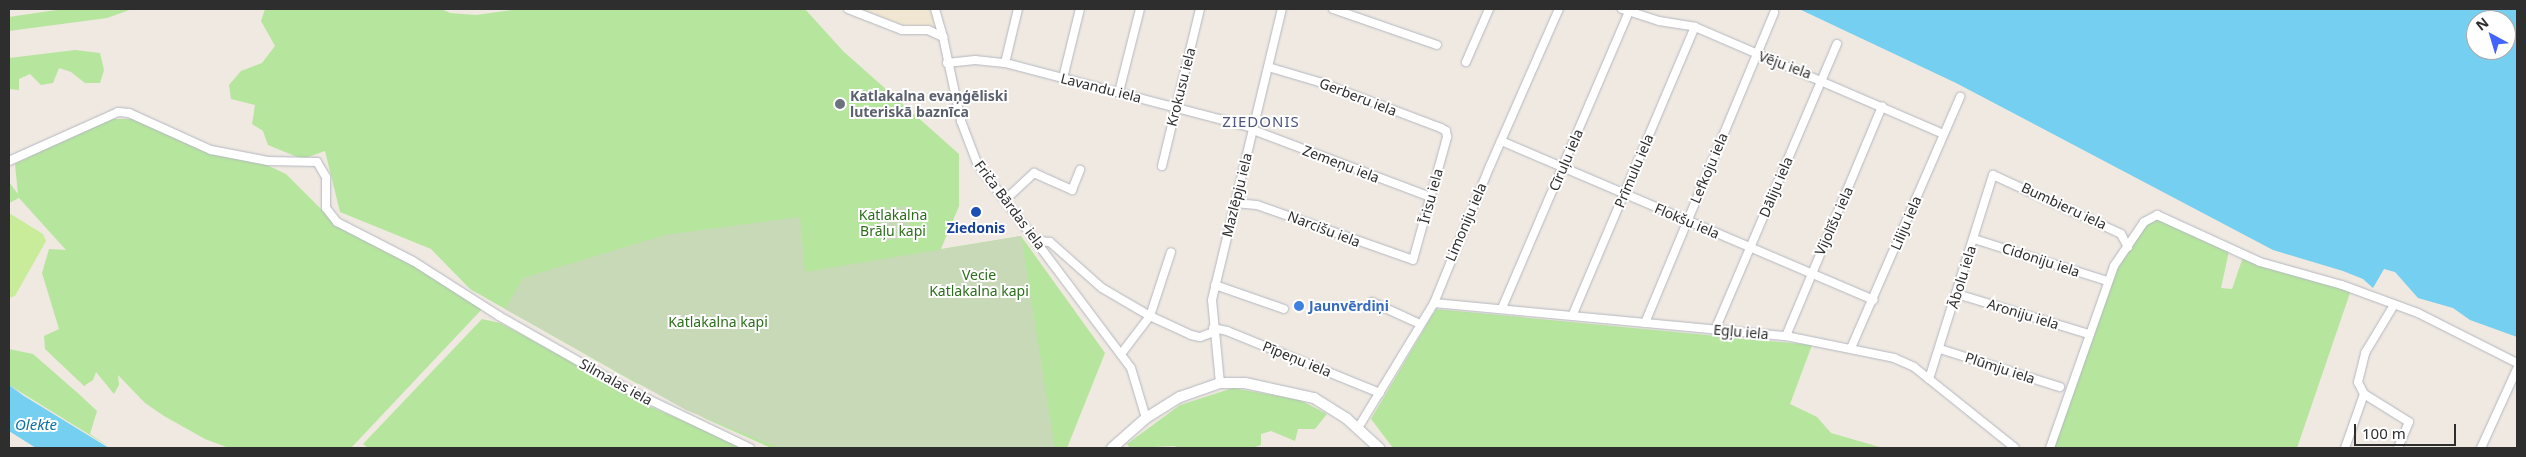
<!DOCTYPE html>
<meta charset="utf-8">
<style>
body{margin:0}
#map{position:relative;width:2526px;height:457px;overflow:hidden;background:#efe9e1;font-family:"Noto Sans",sans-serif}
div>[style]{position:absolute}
.education>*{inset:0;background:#f0e6d1}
.green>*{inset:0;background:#b6e59e}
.cemetery>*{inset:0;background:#c8d9b8;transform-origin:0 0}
.pitch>*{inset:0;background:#c9ec9a}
.water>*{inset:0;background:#75cff0}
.roads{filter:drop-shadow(0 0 1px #b4b7c1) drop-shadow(0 0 1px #b4b7c1)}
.street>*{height:8px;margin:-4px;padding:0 4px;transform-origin:4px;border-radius:4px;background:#fff}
.secondary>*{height:10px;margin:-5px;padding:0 5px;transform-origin:5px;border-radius:5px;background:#fff}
.dots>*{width:14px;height:14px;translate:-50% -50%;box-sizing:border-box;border:2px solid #fff;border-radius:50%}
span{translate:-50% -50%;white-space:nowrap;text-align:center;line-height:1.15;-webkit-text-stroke:4px #fff;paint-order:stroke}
.street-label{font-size:14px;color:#2e2e2e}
.worship-label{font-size:14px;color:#5b616d;font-weight:700}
.left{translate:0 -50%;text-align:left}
.park-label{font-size:14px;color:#2c6e1b}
.transit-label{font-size:14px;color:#164399;font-weight:700}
.shop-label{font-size:14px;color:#366cbe;font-weight:700}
.neighbourhood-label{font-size:15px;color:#4d5680;letter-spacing:1px}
.water-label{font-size:15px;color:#0d6fa3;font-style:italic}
.frame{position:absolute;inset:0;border:10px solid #2e2e2e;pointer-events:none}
.north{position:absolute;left:2466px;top:10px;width:50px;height:50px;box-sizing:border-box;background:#fff;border:1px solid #ababab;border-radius:50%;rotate:321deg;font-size:14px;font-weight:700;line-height:20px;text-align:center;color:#2e2e2e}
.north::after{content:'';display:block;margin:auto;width:18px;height:22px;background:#4264fb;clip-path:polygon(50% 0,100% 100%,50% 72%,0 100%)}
.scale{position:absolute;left:2354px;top:424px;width:102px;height:22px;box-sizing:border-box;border:2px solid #2e2e2e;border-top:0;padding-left:6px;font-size:15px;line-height:18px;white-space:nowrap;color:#2e2e2e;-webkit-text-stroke:4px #fff;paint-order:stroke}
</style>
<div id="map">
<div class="education">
<i style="clip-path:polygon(860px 9px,931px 9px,936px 18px,936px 28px,906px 26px)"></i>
</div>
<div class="green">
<i style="clip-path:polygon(63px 9px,132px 9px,107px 18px,9px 31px,9px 17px)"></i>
<i style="clip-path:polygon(265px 9px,441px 9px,450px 13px,476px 15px,519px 9px,805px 9px,843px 51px,959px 154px,959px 206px,941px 249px,1021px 236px,1105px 353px,1067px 448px,771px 448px,704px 418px,668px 395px,636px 383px,470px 289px,431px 249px,340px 212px,325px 151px,302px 159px,268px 145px,263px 131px,252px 124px,255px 105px,231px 99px,229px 85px,241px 71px,262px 63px,275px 46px,261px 21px)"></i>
<i style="clip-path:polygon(75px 50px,100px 53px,104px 70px,100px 83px,85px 83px,71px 72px,59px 68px,53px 83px,41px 85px,30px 74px,19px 79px,19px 90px,9px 89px,9px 58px)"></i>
<i style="clip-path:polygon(107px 119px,132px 119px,209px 153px,256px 160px,286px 174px,335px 223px,433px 276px,483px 308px,351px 448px,229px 448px,205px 439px,164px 416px,145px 403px,118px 375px,119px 385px,114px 394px,96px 372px,93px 380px,84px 386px,45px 349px,44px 336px,59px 329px,42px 273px,49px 249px,66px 250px,19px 198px,9px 203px,9px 182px,18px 194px,15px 164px)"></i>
<i style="clip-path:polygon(2157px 219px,2229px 251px,2221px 288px,2232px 289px,2243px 257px,2351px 290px,2297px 448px,2054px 448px,2118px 265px,2146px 225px)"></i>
<i style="clip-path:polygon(1436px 309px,1812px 345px,1790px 404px,1817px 417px,1831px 433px,1883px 448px,1393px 448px,1371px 419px)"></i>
<i style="clip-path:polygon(482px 319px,500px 323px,644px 400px,649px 406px,746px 448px,368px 448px,363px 444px)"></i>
<i style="clip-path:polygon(9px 349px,33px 354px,80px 395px,97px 411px,90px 434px,111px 448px,9px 385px)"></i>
<i style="clip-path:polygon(1233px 388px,1300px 400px,1327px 414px,1315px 429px,1298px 429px,1295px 441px,1271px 431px,1261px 434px,1261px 445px,1252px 448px,1177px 448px,1175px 446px,1130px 448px,1127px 444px,1180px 405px)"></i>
</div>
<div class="cemetery">
<i style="left:906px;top:206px;width:31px;height:30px;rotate:81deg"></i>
<i style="clip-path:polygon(800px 217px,805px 272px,1021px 236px,1055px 448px,780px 448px,686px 410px,505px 309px,523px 278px,665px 235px)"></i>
</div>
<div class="pitch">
<i style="clip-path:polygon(9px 213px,43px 234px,46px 241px,15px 296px,9px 298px)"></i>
</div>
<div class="water">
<i style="clip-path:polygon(evenodd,1799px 9px,2517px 9px,2517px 337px,2470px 320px,2453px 308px,2418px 298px,2395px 272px,2384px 269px,2373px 288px,2363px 279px,2343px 271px,2273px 250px,1956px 83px,1799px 9px,2476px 20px,2506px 20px,2506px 50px,2476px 50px,2476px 20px)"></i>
<i style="clip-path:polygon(9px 385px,24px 396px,109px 448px,36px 448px,9px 431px)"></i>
</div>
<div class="roads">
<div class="street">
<i style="left:848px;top:9px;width:58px;rotate:21.3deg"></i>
<i style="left:902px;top:30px;width:26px"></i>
<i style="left:928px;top:30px;width:17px;rotate:25deg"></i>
<i style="left:943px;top:37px;width:86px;rotate:77.9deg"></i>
<i style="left:961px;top:121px;width:45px;rotate:69.1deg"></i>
<i style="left:977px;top:163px;width:256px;rotate:53.1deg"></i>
<i style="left:1131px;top:368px;width:52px;rotate:73.3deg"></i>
<i style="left:935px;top:9px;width:29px;rotate:74deg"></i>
<i style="left:1333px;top:9px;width:110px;rotate:19.1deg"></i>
<i style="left:1622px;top:9px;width:39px;rotate:18deg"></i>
<i style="left:1659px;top:21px;width:36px;rotate:9deg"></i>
<i style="left:1695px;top:27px;width:270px;rotate:23.3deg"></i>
<i style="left:1466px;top:62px;width:58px;rotate:-66.5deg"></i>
<i style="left:947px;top:63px;width:28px;rotate:-6deg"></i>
<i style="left:975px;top:60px;width:30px;rotate:6deg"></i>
<i style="left:1005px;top:63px;width:256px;rotate:14.7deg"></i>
<i style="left:1005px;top:63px;width:56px;rotate:-76.5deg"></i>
<i style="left:1063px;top:78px;width:71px;rotate:-76.2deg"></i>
<i style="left:1119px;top:92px;width:86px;rotate:-75.8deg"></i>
<i style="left:1253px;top:130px;width:189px;rotate:20.7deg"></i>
<i style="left:1501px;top:141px;width:405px;rotate:23.1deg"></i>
<i style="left:9px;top:161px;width:120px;rotate:-24.2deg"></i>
<i style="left:118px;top:112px;width:11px;rotate:5deg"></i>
<i style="left:129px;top:113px;width:90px;rotate:24.3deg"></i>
<i style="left:211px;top:150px;width:58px;rotate:10.9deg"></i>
<i style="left:268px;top:161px;width:49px;rotate:1.2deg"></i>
<i style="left:317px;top:162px;width:17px;rotate:59deg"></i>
<i style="left:326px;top:177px;width:31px;rotate:90deg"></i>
<i style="left:326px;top:208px;width:18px;rotate:52deg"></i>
<i style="left:337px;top:222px;width:85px;rotate:27.2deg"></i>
<i style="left:413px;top:261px;width:102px;rotate:32.6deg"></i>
<i style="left:499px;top:316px;width:147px;rotate:29.7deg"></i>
<i style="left:627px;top:389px;width:136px;rotate:25.6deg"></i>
<i style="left:1162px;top:166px;width:162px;rotate:-76.4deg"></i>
<i style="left:1005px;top:200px;width:40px;rotate:-43deg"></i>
<i style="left:1034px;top:173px;width:42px;rotate:24.1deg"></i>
<i style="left:1072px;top:190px;width:22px;rotate:-68deg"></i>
<i style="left:1234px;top:203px;width:23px;rotate:5deg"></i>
<i style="left:1257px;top:205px;width:165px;rotate:19.4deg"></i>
<i style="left:1413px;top:260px;width:128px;rotate:-74.5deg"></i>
<i style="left:1447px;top:137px;width:6px;rotate:-99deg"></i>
<i style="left:1446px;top:131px;width:6px;rotate:-149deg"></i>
<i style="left:1441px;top:128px;width:130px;rotate:-159.3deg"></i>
<i style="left:1319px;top:82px;width:53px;rotate:-163.6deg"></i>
<i style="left:1974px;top:239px;width:139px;rotate:17.5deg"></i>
<i style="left:1036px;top:241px;width:14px;rotate:4deg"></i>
<i style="left:1050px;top:242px;width:69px;rotate:41.5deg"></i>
<i style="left:1102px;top:288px;width:56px;rotate:30.3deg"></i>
<i style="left:1150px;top:316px;width:45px;rotate:24.9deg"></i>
<i style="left:1191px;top:335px;width:9px;rotate:13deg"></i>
<i style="left:1200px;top:337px;width:15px;rotate:-20deg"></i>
<i style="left:1215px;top:285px;width:73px;rotate:19.2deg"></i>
<i style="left:1957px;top:294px;width:138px;rotate:16.9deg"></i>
<i style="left:1372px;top:302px;width:53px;rotate:24.6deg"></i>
<i style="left:1434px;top:303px;width:354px;rotate:5.4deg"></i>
<i style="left:1786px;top:336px;width:110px;rotate:11.5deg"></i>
<i style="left:1894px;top:358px;width:22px;rotate:24deg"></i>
<i style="left:1914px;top:367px;width:129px;rotate:38.7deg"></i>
<i style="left:1502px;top:308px;width:322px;rotate:-66.8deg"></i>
<i style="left:1573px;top:314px;width:312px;rotate:-67deg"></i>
<i style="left:1645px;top:323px;width:336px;rotate:-67.4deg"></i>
<i style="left:1213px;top:328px;width:14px;rotate:12deg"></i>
<i style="left:1227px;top:331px;width:165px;rotate:22.1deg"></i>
<i style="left:1715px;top:330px;width:311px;rotate:-66.9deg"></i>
<i style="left:1786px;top:336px;width:249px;rotate:-67.3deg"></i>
<i style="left:1851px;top:348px;width:274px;rotate:-66.5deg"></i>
<i style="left:1940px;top:349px;width:126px;rotate:17.6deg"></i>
<i style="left:1121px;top:354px;width:48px;rotate:-52.7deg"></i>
<i style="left:1150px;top:316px;width:67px;rotate:-71.8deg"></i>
<i style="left:1929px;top:379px;width:214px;rotate:-72.6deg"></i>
<i style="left:1993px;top:175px;width:141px;rotate:24.7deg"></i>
<i style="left:2121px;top:234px;width:15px;rotate:62deg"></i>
<i style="left:1220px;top:383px;width:83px;rotate:-95.5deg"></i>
<i style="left:1212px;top:300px;width:299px;rotate:-76.5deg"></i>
<i style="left:2364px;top:394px;width:13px;rotate:-117deg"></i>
<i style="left:2358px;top:382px;width:30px;rotate:-76deg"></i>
<i style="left:2365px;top:353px;width:56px;rotate:-58.9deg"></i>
<i style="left:2364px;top:394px;width:53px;rotate:31.9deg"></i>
<i style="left:2409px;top:422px;width:28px;rotate:113deg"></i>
<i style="left:1358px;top:428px;width:146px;rotate:-58.7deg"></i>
<i style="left:1434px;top:303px;width:148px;rotate:-67.8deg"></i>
<i style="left:1490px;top:166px;width:171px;rotate:-66.3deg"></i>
<i style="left:2050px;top:448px;width:193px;rotate:-70.6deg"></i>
<i style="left:2114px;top:266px;width:53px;rotate:-55.7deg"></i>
<i style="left:2144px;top:222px;width:15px;rotate:-28deg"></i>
<i style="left:2157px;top:215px;width:113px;rotate:24.5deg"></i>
<i style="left:2260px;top:262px;width:85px;rotate:15.7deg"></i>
<i style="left:2342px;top:285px;width:81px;rotate:20.2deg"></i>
<i style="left:2418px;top:313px;width:111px;rotate:26.8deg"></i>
<i style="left:2345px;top:448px;width:57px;rotate:-70.6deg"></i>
<i style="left:2481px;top:448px;width:87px;rotate:-65.5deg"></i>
</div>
<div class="secondary">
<i style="left:1112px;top:448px;width:45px;rotate:-41.4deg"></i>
<i style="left:1146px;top:418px;width:40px;rotate:-32deg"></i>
<i style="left:1180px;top:397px;width:42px;rotate:-19.3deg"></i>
<i style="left:1220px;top:383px;width:25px"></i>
<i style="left:1245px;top:383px;width:71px;rotate:12.3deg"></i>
<i style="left:1314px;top:398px;width:38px;rotate:32deg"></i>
<i style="left:1346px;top:418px;width:45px;rotate:42.3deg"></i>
</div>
</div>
<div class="dots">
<i style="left:840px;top:104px;background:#6b7280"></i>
<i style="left:976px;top:212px;background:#1a4fb4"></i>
<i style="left:1299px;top:306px;background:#3f7fe0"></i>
</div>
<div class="street-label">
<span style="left:1785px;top:65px;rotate:20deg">Vēju iela</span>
<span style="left:1181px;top:87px;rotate:-76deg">Krokusu iela</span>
<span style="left:1101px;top:88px;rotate:14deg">Lavandu iela</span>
<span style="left:1358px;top:97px;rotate:21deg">Gerberu iela</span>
<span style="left:1566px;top:160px;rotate:-67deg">Cīruļu iela</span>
<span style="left:1341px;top:164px;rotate:21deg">Zemeņu iela</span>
<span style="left:1709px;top:168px;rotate:-67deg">Lefkoju iela</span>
<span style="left:1634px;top:171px;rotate:-67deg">Prīmulu iela</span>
<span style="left:1776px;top:187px;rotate:-67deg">Dāliju iela</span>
<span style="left:1237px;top:195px;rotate:-76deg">Mazlēpju iela</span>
<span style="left:1431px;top:196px;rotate:-75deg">Īrisu iela</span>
<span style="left:1010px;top:205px;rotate:53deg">Friča Bārdas iela</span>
<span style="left:2064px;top:206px;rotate:25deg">Bumbieru iela</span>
<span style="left:1687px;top:221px;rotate:23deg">Flokšu iela</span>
<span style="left:1834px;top:221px;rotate:-66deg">Vijolīšu iela</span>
<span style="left:1466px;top:222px;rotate:-67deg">Limoniju iela</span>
<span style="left:1906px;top:223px;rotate:-67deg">Liliju iela</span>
<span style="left:1324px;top:229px;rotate:21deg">Narcišu iela</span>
<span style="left:2041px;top:260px;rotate:18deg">Cidoniju iela</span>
<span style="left:1962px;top:277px;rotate:-73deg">Ābolu iela</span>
<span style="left:2023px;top:314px;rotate:17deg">Aroniju iela</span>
<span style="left:1741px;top:332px;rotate:5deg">Egļu iela</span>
<span style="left:1297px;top:359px;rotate:22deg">Pīpeņu iela</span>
<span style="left:2000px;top:368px;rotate:18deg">Plūmju iela</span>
<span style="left:616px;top:382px;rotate:29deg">Silmalas iela</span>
</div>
<div class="worship-label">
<span class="left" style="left:850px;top:104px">Katlakalna evaņģēliski<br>luteriskā baznīca</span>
</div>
<div class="park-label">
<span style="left:893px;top:223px">Katlakalna<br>Brāļu kapi</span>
<span style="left:979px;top:283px">Vecie<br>Katlakalna kapi</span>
<span style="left:718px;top:322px">Katlakalna kapi</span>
</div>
<div class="transit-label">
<span style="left:976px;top:228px">Ziedonis</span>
</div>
<div class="shop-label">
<span class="left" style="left:1309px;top:306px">Jaunvērdiņi</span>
</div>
<div class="neighbourhood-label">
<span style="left:1261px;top:122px">ZIEDONIS</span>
</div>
<div class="water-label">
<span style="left:36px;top:425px">Olekte</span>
</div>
<div class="frame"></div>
<div class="north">N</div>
<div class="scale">100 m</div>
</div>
